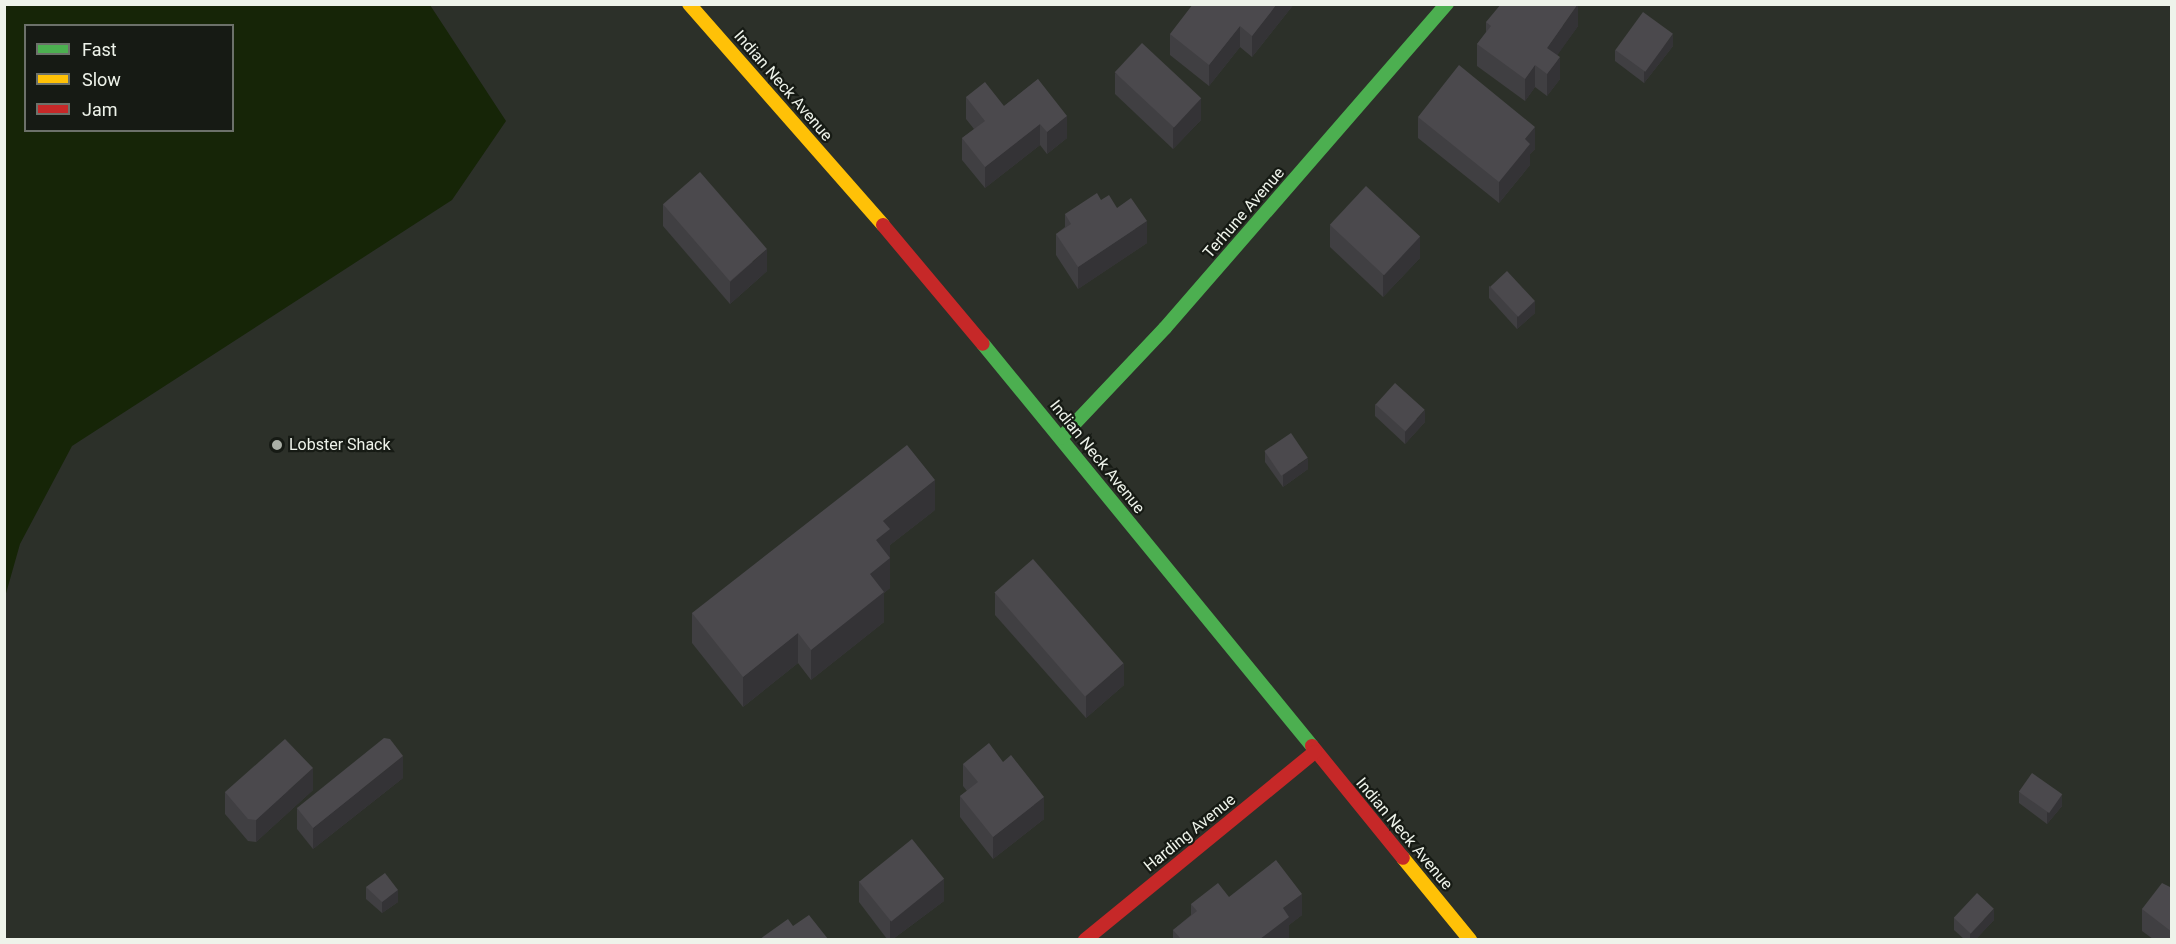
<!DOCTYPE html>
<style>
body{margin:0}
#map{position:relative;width:2176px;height:944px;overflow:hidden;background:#2c3029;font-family:Roboto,sans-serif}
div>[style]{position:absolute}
.water>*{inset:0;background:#162507}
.fast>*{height:14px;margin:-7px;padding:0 7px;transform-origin:7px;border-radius:7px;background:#4caf50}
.slow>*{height:14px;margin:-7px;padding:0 7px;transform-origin:7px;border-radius:7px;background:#ffc107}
.jam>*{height:14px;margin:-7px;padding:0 7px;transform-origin:7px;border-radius:7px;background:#c62828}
.wall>*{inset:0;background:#403f42}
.shaded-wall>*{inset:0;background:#343336}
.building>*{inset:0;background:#4b494d;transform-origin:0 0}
.dots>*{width:16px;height:16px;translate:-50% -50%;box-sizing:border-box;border:3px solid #161a14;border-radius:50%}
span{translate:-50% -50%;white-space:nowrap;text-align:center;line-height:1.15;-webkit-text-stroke:4.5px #161a14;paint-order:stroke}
.street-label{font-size:16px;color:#eef3ea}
.poi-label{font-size:16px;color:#eef3ea}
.left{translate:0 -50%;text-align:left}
.frame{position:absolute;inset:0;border:6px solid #eef3ea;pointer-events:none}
.legend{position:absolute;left:24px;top:24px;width:210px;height:108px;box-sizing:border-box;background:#161a14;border:2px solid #6c716a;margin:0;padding:8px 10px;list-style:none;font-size:18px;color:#eef3ea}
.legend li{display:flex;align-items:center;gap:12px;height:30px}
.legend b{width:30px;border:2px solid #6c716a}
</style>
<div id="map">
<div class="water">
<i style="clip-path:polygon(evenodd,5px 4px,430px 5px,506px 121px,452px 200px,72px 446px,20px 544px,5px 597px,5px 4px,26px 26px,232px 26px,232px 130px,26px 130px,26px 26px)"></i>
</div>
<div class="fast">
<i style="left:983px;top:344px;width:519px;rotate:50.7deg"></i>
<i style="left:1061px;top:438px;width:151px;rotate:-46.6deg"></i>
<i style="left:1165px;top:328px;width:430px;rotate:-49deg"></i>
</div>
<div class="slow">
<i style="left:689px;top:4px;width:294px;rotate:48.7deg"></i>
<i style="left:1403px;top:858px;width:106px;rotate:50.7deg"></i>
</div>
<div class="jam">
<i style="left:883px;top:225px;width:155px;rotate:50deg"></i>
<i style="left:1312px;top:746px;width:144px;rotate:50.9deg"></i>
<i style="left:1085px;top:940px;width:297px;rotate:-39.3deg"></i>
</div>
<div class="wall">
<i style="clip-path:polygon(1294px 4px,1252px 57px,1240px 47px,1209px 86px,1170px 55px,1170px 34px)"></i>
<i style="clip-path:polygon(1486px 22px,1578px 26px,1557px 55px,1560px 79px,1547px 96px,1535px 87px,1525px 101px,1477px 66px,1477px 44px,1486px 32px)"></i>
<i style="clip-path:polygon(1673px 46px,1644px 83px,1615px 61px,1615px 50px)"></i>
<i style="clip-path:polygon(1115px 73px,1201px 120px,1173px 149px,1115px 94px)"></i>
<i style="clip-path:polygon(1038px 79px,1067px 138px,1047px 154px,1040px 145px,985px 188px,962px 160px,962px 138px,974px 129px,966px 119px,966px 97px,1004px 106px)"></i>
<i style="clip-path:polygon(1418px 117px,1535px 149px,1530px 154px,1530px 165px,1499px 203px,1418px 138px)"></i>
<i style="clip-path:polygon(1101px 200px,1117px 208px,1147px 243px,1078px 289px,1056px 255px,1056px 234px,1065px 227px,1065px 214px)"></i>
<i style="clip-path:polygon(663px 204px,767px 271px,730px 304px,663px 226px)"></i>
<i style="clip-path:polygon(1330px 225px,1420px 258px,1383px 297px,1330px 247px)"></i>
<i style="clip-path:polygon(1489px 286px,1535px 313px,1517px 329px,1489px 298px)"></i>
<i style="clip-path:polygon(1375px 404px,1425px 422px,1405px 444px,1375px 416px)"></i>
<i style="clip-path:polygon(1265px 451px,1308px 469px,1283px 487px,1265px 462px)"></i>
<i style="clip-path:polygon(935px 510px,890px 545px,890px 588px,884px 593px,884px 622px,811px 680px,798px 663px,743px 707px,692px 643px,692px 613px)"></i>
<i style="clip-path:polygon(995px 593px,1124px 685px,1086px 718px,995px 615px)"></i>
<i style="clip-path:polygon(1003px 762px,1044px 819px,993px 859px,960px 817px,960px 796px,967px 791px,963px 786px,963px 764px)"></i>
<i style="clip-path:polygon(403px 778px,313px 849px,297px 829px,297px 808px)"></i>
<i style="clip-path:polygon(313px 790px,256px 842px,248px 841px,225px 814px,225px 792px)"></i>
<i style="clip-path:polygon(2019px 792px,2062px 806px,2047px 824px,2019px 803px)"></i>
<i style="clip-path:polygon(859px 881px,944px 901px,893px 939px,887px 939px,859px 902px)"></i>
<i style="clip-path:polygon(366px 887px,398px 902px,382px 913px,366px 899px)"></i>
<i style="clip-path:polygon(2172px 888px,2172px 939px,2153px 939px,2142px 931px,2142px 909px)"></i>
<i style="clip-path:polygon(1229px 897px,1302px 915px,1289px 925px,1289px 939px,1173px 939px,1173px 930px,1191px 915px,1191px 904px)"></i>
<i style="clip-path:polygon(1954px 918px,1994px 920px,1976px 939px,1964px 939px,1954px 930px)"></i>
</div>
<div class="shaded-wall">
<i style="clip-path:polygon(1277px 4px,1294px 4px,1252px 57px,1252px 36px)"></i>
<i style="clip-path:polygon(1578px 4px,1578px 26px,1547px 70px,1547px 48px)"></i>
<i style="clip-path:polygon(1240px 26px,1240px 47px,1209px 86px,1209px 65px)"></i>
<i style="clip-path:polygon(1673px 34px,1673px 46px,1644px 83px,1644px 72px)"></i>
<i style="clip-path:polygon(1560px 57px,1560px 79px,1547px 96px,1547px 74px)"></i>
<i style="clip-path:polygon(1535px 65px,1535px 87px,1525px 101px,1525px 79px)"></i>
<i style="clip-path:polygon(1201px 98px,1201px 120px,1173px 149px,1173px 128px)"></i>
<i style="clip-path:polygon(1067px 116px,1067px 138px,1047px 154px,1047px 132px)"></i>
<i style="clip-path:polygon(1040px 124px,1040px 145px,985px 188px,985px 167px)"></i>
<i style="clip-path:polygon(1535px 127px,1535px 149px,1530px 154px,1530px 165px,1499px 203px,1499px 182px,1525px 139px)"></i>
<i style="clip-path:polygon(1147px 221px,1147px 243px,1078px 289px,1078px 267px)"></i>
<i style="clip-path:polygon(1420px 236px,1420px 258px,1383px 297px,1383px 275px)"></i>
<i style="clip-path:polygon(767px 249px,767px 271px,730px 304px,730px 282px)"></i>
<i style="clip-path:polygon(1535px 301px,1535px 313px,1517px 329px,1517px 317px)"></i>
<i style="clip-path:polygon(1425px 410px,1425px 422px,1405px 444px,1405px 432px)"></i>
<i style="clip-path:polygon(1308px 458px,1308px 469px,1283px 487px,1283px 475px)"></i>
<i style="clip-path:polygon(935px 480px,935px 510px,890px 545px,890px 588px,884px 593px,884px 622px,811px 680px,811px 650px,870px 574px,876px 540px,883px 521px)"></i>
<i style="clip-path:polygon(798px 633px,798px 663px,743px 707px,743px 677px)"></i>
<i style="clip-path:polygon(1124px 663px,1124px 685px,1086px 718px,1086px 696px)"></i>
<i style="clip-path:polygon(403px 756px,403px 778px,313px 849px,313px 828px)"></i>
<i style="clip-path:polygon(313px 768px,313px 790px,256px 842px,256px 820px)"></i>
<i style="clip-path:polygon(2062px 794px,2062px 806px,2047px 824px,2047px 813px)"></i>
<i style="clip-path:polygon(1044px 797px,1044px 819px,993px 859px,993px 837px)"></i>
<i style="clip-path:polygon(944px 879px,944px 901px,893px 939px,890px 939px,890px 921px)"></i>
<i style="clip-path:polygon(398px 890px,398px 902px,382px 913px,382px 902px)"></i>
<i style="clip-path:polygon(1302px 894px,1302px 915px,1289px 925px,1289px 939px,1260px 939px,1283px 908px)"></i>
<i style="clip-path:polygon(1994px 909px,1994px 920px,1976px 939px,1970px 939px,1970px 934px)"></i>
</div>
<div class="building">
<i style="clip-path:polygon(1193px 4px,1277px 4px,1252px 36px,1240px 26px,1209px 65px,1170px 34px)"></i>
<i style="clip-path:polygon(1501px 4px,1578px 4px,1547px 48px,1560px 57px,1547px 74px,1535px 65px,1525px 79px,1477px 44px,1491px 26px,1486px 22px)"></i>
<i style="left:1643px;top:12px;width:37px;height:47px;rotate:36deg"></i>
<i style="left:1142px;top:43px;width:81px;height:40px;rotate:43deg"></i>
<i style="clip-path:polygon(1459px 65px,1535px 127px,1525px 139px,1530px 144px,1499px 182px,1418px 117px)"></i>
<i style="clip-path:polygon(1038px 79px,1067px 116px,1047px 132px,1040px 124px,985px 167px,962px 138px,985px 121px,966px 97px,985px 82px,1004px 106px)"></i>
<i style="left:700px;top:172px;width:102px;height:49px;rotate:49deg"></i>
<i style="left:1366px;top:186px;width:74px;height:53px;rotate:43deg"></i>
<i style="clip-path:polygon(1097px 193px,1101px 200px,1109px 195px,1117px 208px,1131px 198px,1147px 221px,1078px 267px,1056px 234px,1071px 224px,1065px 214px)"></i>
<i style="left:1507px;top:271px;width:41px;height:23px;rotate:47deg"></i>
<i style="left:1395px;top:383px;width:40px;height:29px;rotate:42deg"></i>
<i style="left:1291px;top:433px;width:30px;height:32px;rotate:56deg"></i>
<i style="clip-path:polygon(907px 445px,935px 480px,883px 521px,890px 529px,876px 540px,890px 558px,870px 574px,884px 592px,811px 650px,798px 633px,743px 677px,692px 613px)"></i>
<i style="left:1033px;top:559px;width:138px;height:51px;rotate:49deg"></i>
<i style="clip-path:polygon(384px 738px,390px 739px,403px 756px,313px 828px,297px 808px)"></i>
<i style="clip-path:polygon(285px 739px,313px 768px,256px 820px,248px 819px,225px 792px)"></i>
<i style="clip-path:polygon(989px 743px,1003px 762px,1011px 755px,1044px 797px,993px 837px,960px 796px,978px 782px,963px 764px)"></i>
<i style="left:2032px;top:773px;width:37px;height:23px;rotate:35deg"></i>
<i style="left:912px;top:839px;width:51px;height:68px;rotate:51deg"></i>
<i style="clip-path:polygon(1276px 860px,1302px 894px,1283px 908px,1289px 917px,1260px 939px,1181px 939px,1173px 930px,1197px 911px,1191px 904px,1218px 883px,1229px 897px)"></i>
<i style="clip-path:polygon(385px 873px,398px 890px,382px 902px,366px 887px)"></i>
<i style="clip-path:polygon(2162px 883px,2172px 888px,2172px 932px,2142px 909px)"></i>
<i style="left:1977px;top:893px;width:23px;height:34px;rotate:43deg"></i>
<i style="clip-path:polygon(809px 915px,828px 939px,760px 939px,788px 919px,793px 926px)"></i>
</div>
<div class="dots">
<i style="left:277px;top:445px;background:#aaafa6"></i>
</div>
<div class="street-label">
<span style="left:783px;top:86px;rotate:49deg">Indian Neck Avenue</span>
<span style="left:1244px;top:213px;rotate:-49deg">Terhune Avenue</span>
<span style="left:1097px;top:457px;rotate:51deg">Indian Neck Avenue</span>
<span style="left:1190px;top:833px;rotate:-39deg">Harding Avenue</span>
<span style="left:1404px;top:834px;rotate:50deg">Indian Neck Avenue</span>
</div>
<div class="poi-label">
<span class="left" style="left:289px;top:445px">Lobster Shack</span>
</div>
<div class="frame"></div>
<ul class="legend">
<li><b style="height:8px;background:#4caf50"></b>Fast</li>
<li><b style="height:8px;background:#ffc107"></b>Slow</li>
<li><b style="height:8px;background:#c62828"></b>Jam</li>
</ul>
</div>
